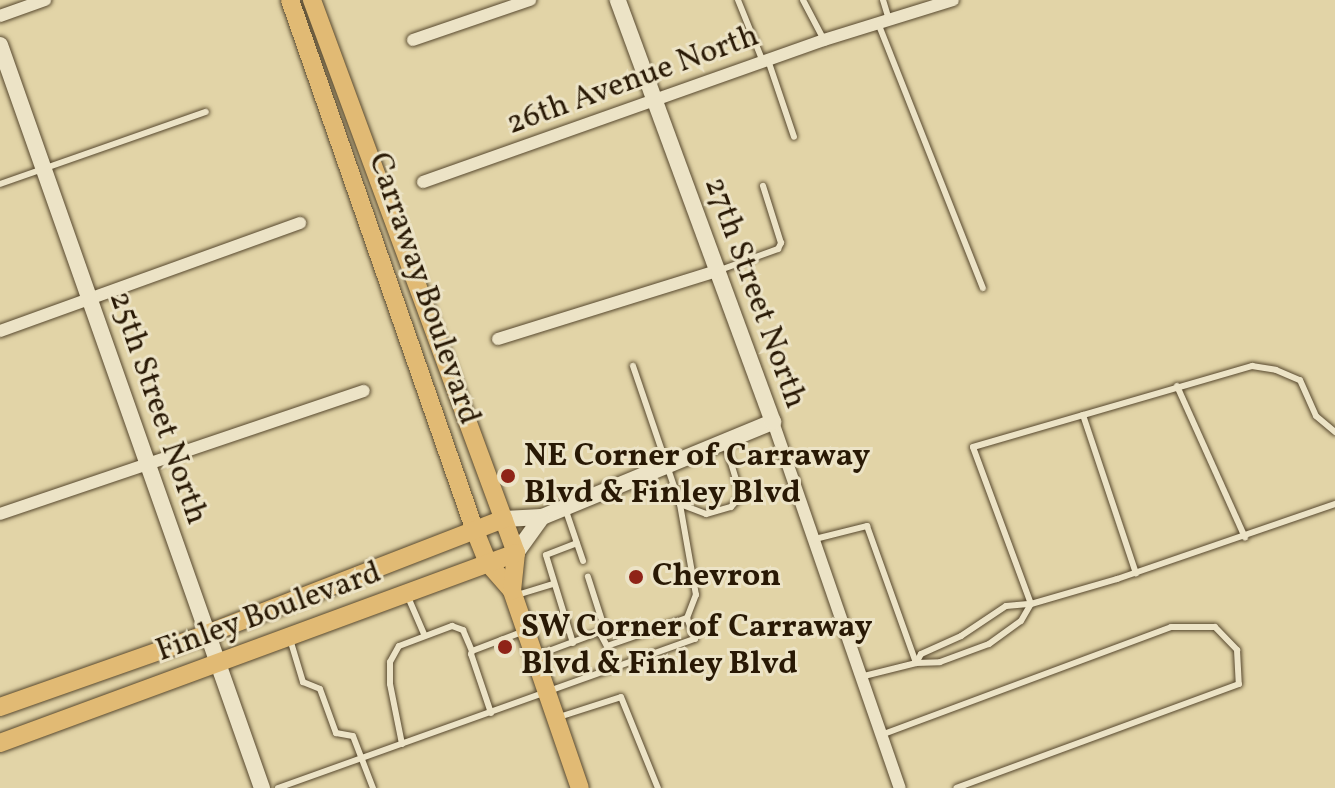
<!DOCTYPE html>
<style>
body{margin:0}
#map{position:relative;width:1335px;height:788px;overflow:hidden;background:#e2d4a7;font-family:Vollkorn,serif}
div>[style]{position:absolute}
.roads{filter:drop-shadow(0 0 2px #57482e) drop-shadow(0 0 2px #57482e)}
.lane>*{height:6px;margin:-3px;padding:0 3px;transform-origin:3px;border-radius:3px;background:#ece3c6}
.street>*{height:12px;margin:-6px;padding:0 6px;transform-origin:6px;border-radius:6px;background:#ece3c6}
.secondary>*{height:16px;margin:-8px;padding:0 8px;transform-origin:8px;border-radius:8px;background:#ece3c6}
.primary>*{height:18px;margin:-9px;padding:0 9px;transform-origin:9px;border-radius:9px;background:#e1ba74}
.dots>*{width:22px;height:22px;translate:-50% -50%;box-sizing:border-box;border:4px solid #ece3c6;border-radius:50%}
span{translate:-50% -50%;white-space:nowrap;text-align:center;line-height:1.15;-webkit-text-stroke:6px #ece3c6;paint-order:stroke}
.street-label{font-size:32px;color:#291905}
.poi-label{font-size:32px;color:#291905;font-weight:700}
.left{translate:0 -50%;text-align:left}
</style>
<div id="map">
<div class="roads">
<div class="lane">
<i style="left:738px;top:0;width:67px;rotate:68deg"></i>
<i style="left:803px;top:0;width:45px;rotate:62.3deg"></i>
<i style="left:883px;top:0;width:21px;rotate:73deg"></i>
<i style="left:878px;top:23px;width:285px;rotate:68.4deg"></i>
<i style="left:768px;top:60px;width:81px;rotate:71.3deg"></i>
<i style="left:0;top:184px;width:218px;rotate:-19.3deg"></i>
<i style="left:720px;top:270px;width:62px;rotate:-19.9deg"></i>
<i style="left:778px;top:249px;width:7px;rotate:-63deg"></i>
<i style="left:781px;top:243px;width:60px;rotate:-107.5deg"></i>
<i style="left:1177px;top:386px;width:166px;rotate:65.8deg"></i>
<i style="left:1083px;top:415px;width:167px;rotate:71.5deg"></i>
<i style="left:680px;top:504px;width:28px;rotate:21deg"></i>
<i style="left:706px;top:514px;width:26px;rotate:-16deg"></i>
<i style="left:731px;top:507px;width:15px;rotate:-48deg"></i>
<i style="left:741px;top:496px;width:55px;rotate:-106.8deg"></i>
<i style="left:565px;top:508px;width:56px;rotate:71.2deg"></i>
<i style="left:815px;top:539px;width:54px;rotate:-14deg"></i>
<i style="left:867px;top:526px;width:145px;rotate:70.3deg"></i>
<i style="left:517px;top:595px;width:38px;rotate:-17deg"></i>
<i style="left:408px;top:597px;width:40px;rotate:66.6deg"></i>
<i style="left:1031px;top:604px;width:167px;rotate:-110.3deg"></i>
<i style="left:973px;top:447px;width:291px;rotate:-16.2deg"></i>
<i style="left:1252px;top:366px;width:24px;rotate:9deg"></i>
<i style="left:1276px;top:370px;width:26px;rotate:23deg"></i>
<i style="left:1300px;top:380px;width:39px;rotate:66deg"></i>
<i style="left:1316px;top:416px;width:25px;rotate:40deg"></i>
<i style="left:600px;top:633px;width:15px;rotate:62deg"></i>
<i style="left:607px;top:646px;width:85px;rotate:-19.3deg"></i>
<i style="left:687px;top:618px;width:25px;rotate:-69deg"></i>
<i style="left:696px;top:595px;width:92px;rotate:-100deg"></i>
<i style="left:680px;top:504px;width:146px;rotate:-108.8deg"></i>
<i style="left:290px;top:639px;width:45px;rotate:73.2deg"></i>
<i style="left:303px;top:682px;width:18px;rotate:22deg"></i>
<i style="left:320px;top:689px;width:47px;rotate:70deg"></i>
<i style="left:336px;top:733px;width:17px;rotate:10deg"></i>
<i style="left:353px;top:736px;width:56px;rotate:69deg"></i>
<i style="left:573px;top:643px;width:92px;rotate:-107.1deg"></i>
<i style="left:546px;top:555px;width:33px;rotate:-21deg"></i>
<i style="left:538px;top:655px;width:72px;rotate:-20.5deg"></i>
<i style="left:605px;top:630px;width:56px;rotate:-107.8deg"></i>
<i style="left:916px;top:663px;width:10px;rotate:-61deg"></i>
<i style="left:921px;top:654px;width:44px;rotate:-24.2deg"></i>
<i style="left:961px;top:636px;width:54px;rotate:-33.7deg"></i>
<i style="left:1006px;top:606px;width:25px;rotate:-5deg"></i>
<i style="left:1031px;top:604px;width:90px;rotate:-16.2deg"></i>
<i style="left:1117px;top:579px;width:231px;rotate:-19deg"></i>
<i style="left:860px;top:677px;width:58px;rotate:-14deg"></i>
<i style="left:916px;top:663px;width:24px;rotate:-2deg"></i>
<i style="left:940px;top:662px;width:52px;rotate:-20.2deg"></i>
<i style="left:989px;top:644px;width:39px;rotate:-36deg"></i>
<i style="left:1021px;top:621px;width:20px;rotate:-60deg"></i>
<i style="left:491px;top:713px;width:62px;rotate:-108.7deg"></i>
<i style="left:471px;top:654px;width:3px;rotate:-72deg"></i>
<i style="left:472px;top:651px;width:53px;rotate:-20.8deg"></i>
<i style="left:559px;top:717px;width:65px;rotate:-17.9deg"></i>
<i style="left:621px;top:697px;width:98px;rotate:67.9deg"></i>
<i style="left:881px;top:735px;width:309px;rotate:-20.4deg"></i>
<i style="left:1171px;top:627px;width:44px"></i>
<i style="left:1215px;top:627px;width:32px;rotate:46deg"></i>
<i style="left:1237px;top:650px;width:34px;rotate:87deg"></i>
<i style="left:1239px;top:684px;width:301px;rotate:159.8deg"></i>
<i style="left:402px;top:744px;width:61px;rotate:-101.3deg"></i>
<i style="left:390px;top:684px;width:22px;rotate:-90deg"></i>
<i style="left:390px;top:662px;width:18px;rotate:-61deg"></i>
<i style="left:399px;top:646px;width:57px;rotate:-20.7deg"></i>
<i style="left:452px;top:626px;width:12px;rotate:20deg"></i>
<i style="left:463px;top:630px;width:23px;rotate:67deg"></i>
<i style="left:278px;top:788px;width:443px;rotate:-19.7deg"></i>
<i style="left:695px;top:639px;width:22px;rotate:-111deg"></i>
</div>
<div class="street">
<i style="left:0;top:16px;width:48px;rotate:-19.6deg"></i>
<i style="left:413px;top:40px;width:124px;rotate:-18.9deg"></i>
<i style="left:423px;top:182px;width:425px;rotate:-19.5deg"></i>
<i style="left:824px;top:40px;width:135px;rotate:-17.2deg"></i>
<i style="left:0;top:331px;width:319px;rotate:-19.8deg"></i>
<i style="left:498px;top:339px;width:228px;rotate:-17.3deg"></i>
<i style="left:773px;top:422px;width:387px;rotate:70.9deg"></i>
<i style="left:0;top:514px;width:384px;rotate:-18.7deg"></i>
</div>
<div class="secondary">
<i style="left:0;top:45px;width:788px;rotate:70.58deg"></i>
<i style="left:504px;top:519px;width:38px;rotate:-3deg"></i>
<i style="left:542px;top:517px;width:250px;rotate:-22.4deg"></i>
<i style="left:773px;top:422px;width:450px;rotate:-110.2deg"></i>
<i style="left:516px;top:553px;width:44px;rotate:-54.2deg"></i>
</div>
<div class="primary">
<i style="left:290px;top:0;width:562px;rotate:70.79deg"></i>
<i style="left:475px;top:531px;width:35px;rotate:68deg"></i>
<i style="left:488px;top:563px;width:37px;rotate:49deg"></i>
<i style="left:512px;top:591px;width:208px;rotate:71deg"></i>
<i style="left:312px;top:0;width:589px;rotate:69.75deg"></i>
<i style="left:516px;top:553px;width:38px;rotate:96deg"></i>
<i style="left:0;top:707px;width:219px;rotate:-19.4deg"></i>
<i style="left:207px;top:634px;width:318px;rotate:-21.2deg"></i>
<i style="left:0;top:743px;width:550px;rotate:-20.21deg"></i>
</div>
</div>
<div class="dots">
<i style="left:508px;top:476px;background:#8f2418"></i>
<i style="left:636px;top:577px;background:#8f2418"></i>
<i style="left:505px;top:647px;background:#8f2418"></i>
</div>
<div class="street-label">
<span style="left:633px;top:81px;rotate:-20deg">26th Avenue North</span>
<span style="left:423px;top:289px;rotate:71deg">Carraway Boulevard</span>
<span style="left:754px;top:293px;rotate:70deg">27th Street North</span>
<span style="left:157px;top:408px;rotate:71deg">25th Street North</span>
<span style="left:269px;top:613px;rotate:-20deg">Finley Boulevard</span>
</div>
<div class="poi-label">
<span class="left" style="left:524px;top:476px">NE Corner of Carraway<br>Blvd &amp; Finley Blvd</span>
<span class="left" style="left:652px;top:577px">Chevron</span>
<span class="left" style="left:521px;top:647px">SW Corner of Carraway<br>Blvd &amp; Finley Blvd</span>
</div>
</div>
